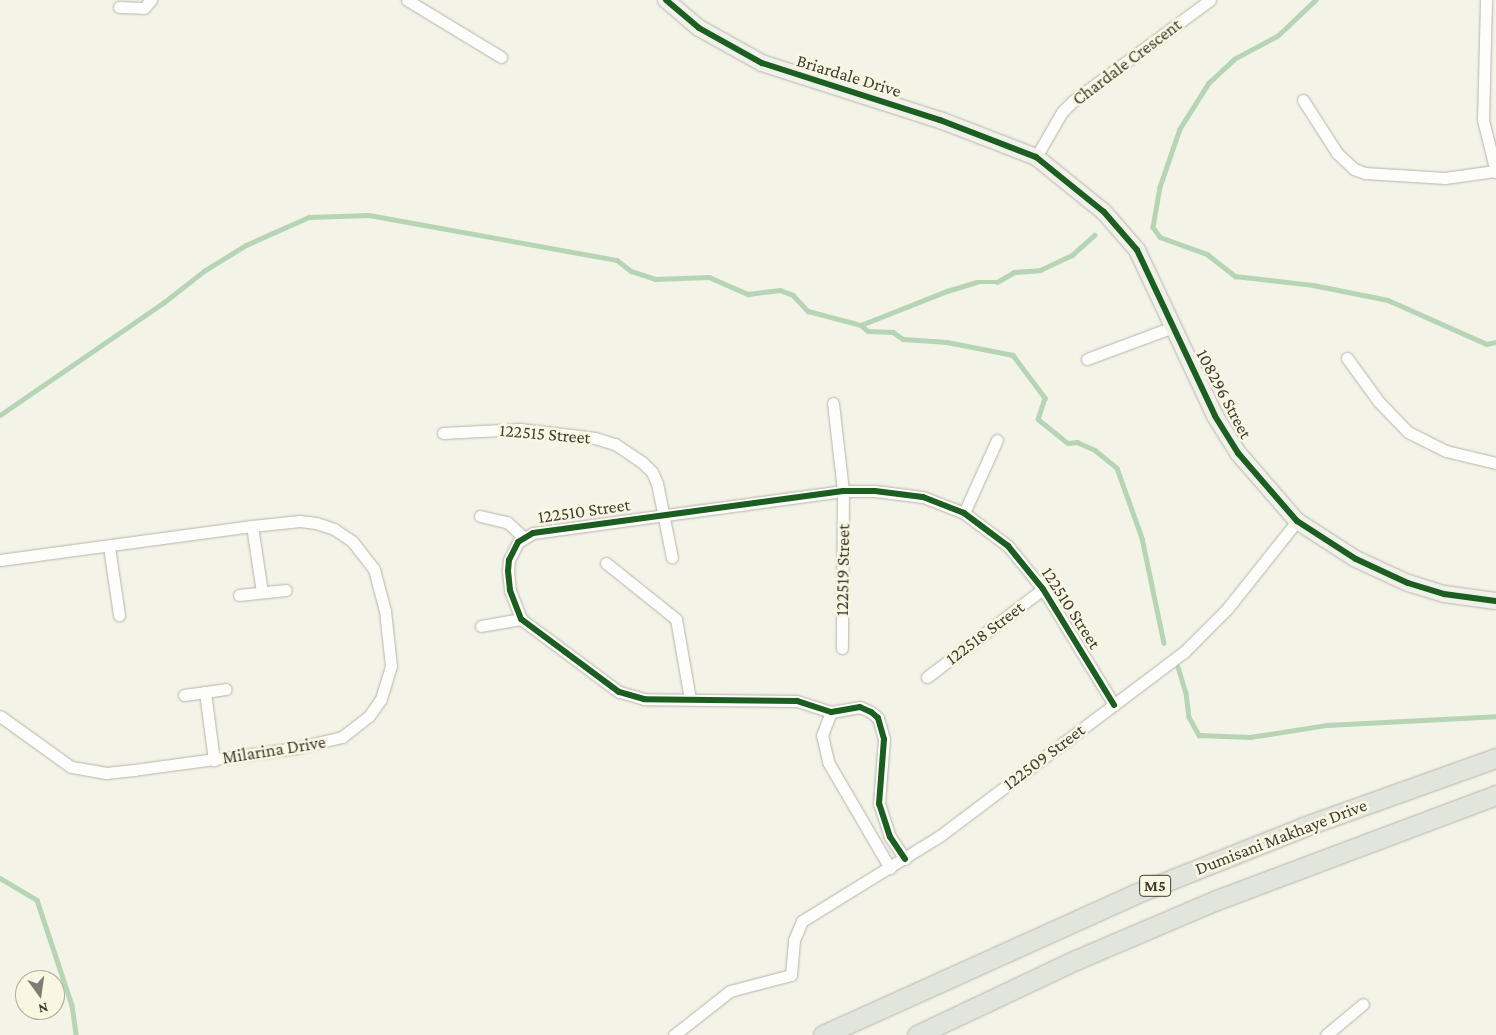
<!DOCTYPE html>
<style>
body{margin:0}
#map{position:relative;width:1496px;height:1035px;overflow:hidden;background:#f3f3e7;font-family:"Crimson Pro",serif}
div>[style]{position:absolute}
.stream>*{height:4.5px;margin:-2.25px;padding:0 2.25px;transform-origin:2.25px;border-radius:2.25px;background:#b5d5b5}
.roads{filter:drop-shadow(0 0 1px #b5b5ac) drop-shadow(0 0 1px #b5b5ac)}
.street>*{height:11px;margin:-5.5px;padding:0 5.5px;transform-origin:5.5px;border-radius:5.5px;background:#fdfdfb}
.secondary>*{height:16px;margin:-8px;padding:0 8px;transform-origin:8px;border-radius:8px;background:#f0f1eb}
.primary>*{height:19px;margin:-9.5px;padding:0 9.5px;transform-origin:9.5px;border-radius:9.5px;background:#e2e5db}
.cycleway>*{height:6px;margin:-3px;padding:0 3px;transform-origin:3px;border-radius:3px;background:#1b5e20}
span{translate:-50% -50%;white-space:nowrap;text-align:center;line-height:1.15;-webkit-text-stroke:5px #f9f7e1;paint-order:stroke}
.shield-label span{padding:1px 4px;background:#f9f7e1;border:1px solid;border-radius:4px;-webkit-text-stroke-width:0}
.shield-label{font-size:16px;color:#3e3d35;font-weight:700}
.street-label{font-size:18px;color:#3e3d35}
.north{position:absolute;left:15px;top:970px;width:50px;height:50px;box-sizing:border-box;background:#f9f7e1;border:1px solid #aead9c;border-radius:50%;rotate:166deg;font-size:14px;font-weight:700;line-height:20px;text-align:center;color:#3e3d35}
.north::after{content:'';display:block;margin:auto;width:18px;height:22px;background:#7d7d73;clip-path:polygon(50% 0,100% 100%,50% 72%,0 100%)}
</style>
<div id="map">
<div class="stream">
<i style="left:1316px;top:0;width:52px;rotate:136.5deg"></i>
<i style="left:1278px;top:36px;width:49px;rotate:151.9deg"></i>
<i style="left:1235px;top:59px;width:35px;rotate:137deg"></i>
<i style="left:1209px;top:83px;width:54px;rotate:122.2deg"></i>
<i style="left:1180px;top:129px;width:61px;rotate:109deg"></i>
<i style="left:1160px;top:187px;width:41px;rotate:99.9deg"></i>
<i style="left:1153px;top:227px;width:12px;rotate:55deg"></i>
<i style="left:1160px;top:237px;width:50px;rotate:19.9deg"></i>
<i style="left:1207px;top:254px;width:36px;rotate:38deg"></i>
<i style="left:1235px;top:276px;width:79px;rotate:6.6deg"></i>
<i style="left:1313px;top:285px;width:76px;rotate:11.3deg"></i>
<i style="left:1388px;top:300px;width:108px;rotate:24deg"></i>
<i style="left:1487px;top:344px;width:9px;rotate:-13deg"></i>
<i style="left:861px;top:325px;width:9px;rotate:41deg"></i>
<i style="left:868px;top:331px;width:25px;rotate:2deg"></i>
<i style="left:893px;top:332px;width:12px;rotate:35deg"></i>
<i style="left:903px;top:339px;width:44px;rotate:3.9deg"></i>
<i style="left:947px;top:342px;width:67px;rotate:11.1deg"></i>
<i style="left:1013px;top:355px;width:54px;rotate:53.3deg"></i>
<i style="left:1045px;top:398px;width:22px;rotate:108deg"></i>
<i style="left:1038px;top:419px;width:38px;rotate:39deg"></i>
<i style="left:1068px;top:443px;width:9px;rotate:-6deg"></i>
<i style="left:1077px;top:442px;width:20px;rotate:24deg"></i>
<i style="left:1095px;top:450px;width:28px;rotate:39deg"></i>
<i style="left:1117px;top:468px;width:74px;rotate:70.3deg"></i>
<i style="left:1142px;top:538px;width:107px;rotate:78.2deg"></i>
<i style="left:0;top:415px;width:198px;rotate:-34.5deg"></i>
<i style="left:163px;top:303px;width:52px;rotate:-38deg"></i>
<i style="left:204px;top:271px;width:49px;rotate:-31.8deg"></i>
<i style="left:246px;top:245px;width:69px;rotate:-24deg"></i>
<i style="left:309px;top:217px;width:60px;rotate:-1.9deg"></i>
<i style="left:369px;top:215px;width:252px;rotate:10.3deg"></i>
<i style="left:617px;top:260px;width:18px;rotate:38deg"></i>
<i style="left:631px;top:271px;width:25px;rotate:18deg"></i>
<i style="left:655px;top:279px;width:54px;rotate:-2.1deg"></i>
<i style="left:709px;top:277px;width:43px;rotate:23.6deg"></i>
<i style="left:748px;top:294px;width:32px;rotate:-7deg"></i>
<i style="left:780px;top:290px;width:14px;rotate:21deg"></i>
<i style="left:793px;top:295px;width:22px;rotate:47deg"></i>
<i style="left:808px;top:311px;width:55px;rotate:14.8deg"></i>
<i style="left:861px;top:325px;width:92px;rotate:-21.6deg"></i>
<i style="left:947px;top:291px;width:31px;rotate:-17deg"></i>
<i style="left:977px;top:282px;width:20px"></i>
<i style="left:997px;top:282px;width:20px;rotate:-30deg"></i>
<i style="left:1014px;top:272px;width:26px;rotate:-4deg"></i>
<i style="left:1040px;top:270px;width:35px;rotate:-25deg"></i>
<i style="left:1072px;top:255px;width:30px;rotate:-42deg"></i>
<i style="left:1178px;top:667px;width:27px;rotate:73deg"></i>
<i style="left:1186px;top:693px;width:24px;rotate:83deg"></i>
<i style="left:1189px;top:717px;width:21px;rotate:61deg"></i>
<i style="left:1199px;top:735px;width:51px;rotate:2.2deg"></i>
<i style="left:1250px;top:737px;width:78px;rotate:-8.9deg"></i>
<i style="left:1327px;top:725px;width:169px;rotate:-3deg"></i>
<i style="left:0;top:878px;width:43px;rotate:30.7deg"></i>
<i style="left:37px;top:900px;width:111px;rotate:71.6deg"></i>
<i style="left:72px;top:1005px;width:30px;rotate:82deg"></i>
</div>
<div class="roads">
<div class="street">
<i style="left:407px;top:0;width:110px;rotate:31.2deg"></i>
<i style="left:1486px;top:0;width:120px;rotate:91.4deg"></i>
<i style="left:1483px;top:120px;width:54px;rotate:76deg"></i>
<i style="left:119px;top:7px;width:25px;rotate:2deg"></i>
<i style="left:144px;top:8px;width:11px;rotate:-49deg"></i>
<i style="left:1303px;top:100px;width:63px;rotate:57.3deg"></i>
<i style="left:1337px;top:153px;width:23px;rotate:43deg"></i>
<i style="left:1354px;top:169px;width:12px;rotate:20deg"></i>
<i style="left:1365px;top:173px;width:80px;rotate:3.6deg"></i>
<i style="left:1445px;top:178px;width:50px;rotate:-8deg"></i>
<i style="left:1036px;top:157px;width:52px;rotate:-60deg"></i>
<i style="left:1062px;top:112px;width:16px;rotate:-45deg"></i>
<i style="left:1073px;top:101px;width:170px;rotate:-36.4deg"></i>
<i style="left:1347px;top:358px;width:54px;rotate:54deg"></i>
<i style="left:1379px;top:402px;width:42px;rotate:46deg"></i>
<i style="left:1408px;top:432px;width:42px;rotate:26.6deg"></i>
<i style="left:1446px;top:451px;width:51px;rotate:13.5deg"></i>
<i style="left:1087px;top:359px;width:92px;rotate:-20.4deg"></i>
<i style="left:833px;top:403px;width:89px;rotate:83.5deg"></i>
<i style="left:843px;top:491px;width:157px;rotate:90.4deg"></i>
<i style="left:443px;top:433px;width:77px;rotate:-3deg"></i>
<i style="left:520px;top:429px;width:76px;rotate:6.8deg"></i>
<i style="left:595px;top:438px;width:21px;rotate:17deg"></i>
<i style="left:615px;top:444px;width:32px;rotate:34deg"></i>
<i style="left:642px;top:462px;width:14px;rotate:45deg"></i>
<i style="left:652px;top:472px;width:12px;rotate:66deg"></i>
<i style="left:657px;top:483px;width:76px;rotate:78.7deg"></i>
<i style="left:964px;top:513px;width:80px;rotate:-65.7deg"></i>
<i style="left:480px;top:516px;width:28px;rotate:13deg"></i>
<i style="left:507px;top:522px;width:23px;rotate:43deg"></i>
<i style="left:252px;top:526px;width:67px;rotate:81.4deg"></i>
<i style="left:109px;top:547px;width:69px;rotate:81.6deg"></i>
<i style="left:0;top:560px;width:254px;rotate:-7.7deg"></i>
<i style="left:252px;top:526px;width:48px;rotate:-5.9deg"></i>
<i style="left:300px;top:521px;width:16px;rotate:7deg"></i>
<i style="left:316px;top:523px;width:19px;rotate:18deg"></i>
<i style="left:334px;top:529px;width:22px;rotate:34deg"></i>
<i style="left:352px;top:541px;width:36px;rotate:52deg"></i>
<i style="left:374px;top:569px;width:43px;rotate:75.3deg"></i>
<i style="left:385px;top:611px;width:55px;rotate:83.8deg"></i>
<i style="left:391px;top:666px;width:34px;rotate:107deg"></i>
<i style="left:381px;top:699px;width:21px;rotate:125deg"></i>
<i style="left:369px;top:716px;width:34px;rotate:142deg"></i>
<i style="left:342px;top:737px;width:47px;rotate:166.6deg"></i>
<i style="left:296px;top:748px;width:163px;rotate:172.3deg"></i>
<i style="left:134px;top:770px;width:28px;rotate:174deg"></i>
<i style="left:106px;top:773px;width:36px;rotate:-170deg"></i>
<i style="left:71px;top:767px;width:87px;rotate:-144.3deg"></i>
<i style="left:606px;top:563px;width:90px;rotate:38.7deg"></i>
<i style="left:676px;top:619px;width:81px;rotate:80.1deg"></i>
<i style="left:239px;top:595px;width:47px;rotate:-6.1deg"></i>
<i style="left:481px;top:626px;width:41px;rotate:-9.9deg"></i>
<i style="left:927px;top:677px;width:146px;rotate:-37.2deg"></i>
<i style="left:205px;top:692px;width:69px;rotate:82.5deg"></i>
<i style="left:184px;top:695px;width:42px;rotate:-8.1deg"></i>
<i style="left:831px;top:712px;width:25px;rotate:111deg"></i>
<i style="left:822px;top:735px;width:28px;rotate:77deg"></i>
<i style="left:828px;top:762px;width:123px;rotate:59.7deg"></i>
<i style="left:905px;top:859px;width:27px;rotate:-124deg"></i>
<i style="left:890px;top:837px;width:35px;rotate:-108deg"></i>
<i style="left:879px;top:804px;width:65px;rotate:-85.6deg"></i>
<i style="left:884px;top:739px;width:22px;rotate:-106deg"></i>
<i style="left:878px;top:718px;width:9px;rotate:-139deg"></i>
<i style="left:871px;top:712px;width:12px;rotate:-156deg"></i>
<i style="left:860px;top:707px;width:29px;rotate:170deg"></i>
<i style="left:831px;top:712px;width:36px;rotate:-162deg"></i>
<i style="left:797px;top:701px;width:153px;rotate:-179.3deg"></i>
<i style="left:644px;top:699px;width:26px;rotate:-164deg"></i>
<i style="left:619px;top:692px;width:122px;rotate:-143.3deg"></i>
<i style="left:521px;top:619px;width:31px;rotate:-111deg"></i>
<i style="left:510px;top:590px;width:19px;rotate:-96deg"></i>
<i style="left:508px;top:571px;width:11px;rotate:-85deg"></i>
<i style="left:509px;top:560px;width:20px;rotate:-63deg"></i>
<i style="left:518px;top:542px;width:17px;rotate:-31deg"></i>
<i style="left:533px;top:533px;width:313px;rotate:-7.7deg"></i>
<i style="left:843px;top:491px;width:32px"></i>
<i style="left:875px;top:491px;width:48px;rotate:7.1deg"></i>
<i style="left:923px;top:497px;width:44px;rotate:21.3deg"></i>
<i style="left:964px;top:513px;width:55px;rotate:36.9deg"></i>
<i style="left:1008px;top:546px;width:55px;rotate:50.9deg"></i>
<i style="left:1043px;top:589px;width:136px;rotate:58.5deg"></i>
<i style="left:674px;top:1035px;width:71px;rotate:-38.2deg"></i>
<i style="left:730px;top:991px;width:63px;rotate:-14.7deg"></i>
<i style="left:791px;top:975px;width:35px;rotate:-85deg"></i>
<i style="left:794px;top:940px;width:21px;rotate:-67deg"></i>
<i style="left:802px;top:921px;width:163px;rotate:-31.7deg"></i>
<i style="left:941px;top:835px;width:304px;rotate:-37deg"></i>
<i style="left:1184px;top:652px;width:61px;rotate:-45deg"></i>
<i style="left:1227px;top:609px;width:112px;rotate:-51.5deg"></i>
<i style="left:1326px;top:1035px;width:48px;rotate:-40deg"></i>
</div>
<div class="secondary">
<i style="left:666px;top:0;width:43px;rotate:40.3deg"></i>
<i style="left:699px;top:28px;width:72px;rotate:29.1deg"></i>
<i style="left:762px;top:63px;width:187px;rotate:17.8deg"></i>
<i style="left:940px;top:120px;width:103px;rotate:21.1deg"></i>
<i style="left:1036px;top:157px;width:87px;rotate:39deg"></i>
<i style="left:1104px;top:212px;width:50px;rotate:49deg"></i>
<i style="left:1137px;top:250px;width:183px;rotate:64.8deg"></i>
<i style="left:1215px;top:416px;width:44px;rotate:58.1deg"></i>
<i style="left:1238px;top:453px;width:90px;rotate:49.1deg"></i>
<i style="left:1297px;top:521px;width:70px;rotate:32.8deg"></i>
<i style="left:1356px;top:559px;width:57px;rotate:24.8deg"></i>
<i style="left:1408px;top:583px;width:38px;rotate:17deg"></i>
<i style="left:1444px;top:594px;width:52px;rotate:7.7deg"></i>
</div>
<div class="primary">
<i style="left:823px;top:1035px;width:342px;rotate:-24.3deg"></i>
<i style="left:1135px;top:894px;width:181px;rotate:-21.7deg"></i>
<i style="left:1303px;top:827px;width:205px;rotate:-19.7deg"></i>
<i style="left:917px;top:1035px;width:178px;rotate:-25.3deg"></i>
<i style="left:1078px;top:959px;width:148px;rotate:-23.1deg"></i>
<i style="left:1214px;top:901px;width:301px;rotate:-20.6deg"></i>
</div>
</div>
<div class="cycleway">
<i style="left:666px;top:0;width:43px;rotate:40.3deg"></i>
<i style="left:699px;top:28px;width:72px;rotate:29.1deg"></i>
<i style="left:762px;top:63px;width:187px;rotate:17.8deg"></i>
<i style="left:940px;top:120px;width:103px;rotate:21.1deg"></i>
<i style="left:1036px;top:157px;width:87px;rotate:39deg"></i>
<i style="left:1104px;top:212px;width:50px;rotate:49deg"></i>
<i style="left:1137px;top:250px;width:183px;rotate:64.8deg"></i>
<i style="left:1215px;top:416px;width:44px;rotate:58.1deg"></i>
<i style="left:1238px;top:453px;width:90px;rotate:49.1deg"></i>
<i style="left:1297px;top:521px;width:70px;rotate:32.8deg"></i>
<i style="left:1356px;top:559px;width:57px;rotate:24.8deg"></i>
<i style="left:1408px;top:583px;width:38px;rotate:17deg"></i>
<i style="left:1444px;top:594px;width:52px;rotate:7.7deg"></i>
<i style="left:905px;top:859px;width:27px;rotate:-124deg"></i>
<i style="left:890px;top:837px;width:35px;rotate:-108deg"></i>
<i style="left:879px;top:804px;width:65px;rotate:-85.6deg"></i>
<i style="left:884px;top:739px;width:22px;rotate:-106deg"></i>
<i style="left:878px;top:718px;width:9px;rotate:-139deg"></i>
<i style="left:871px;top:712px;width:12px;rotate:-156deg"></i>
<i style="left:860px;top:707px;width:29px;rotate:170deg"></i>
<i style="left:831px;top:712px;width:36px;rotate:-162deg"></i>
<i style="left:797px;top:701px;width:153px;rotate:-179.3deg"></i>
<i style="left:644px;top:699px;width:26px;rotate:-164deg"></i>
<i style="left:619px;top:692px;width:122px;rotate:-143.3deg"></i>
<i style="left:521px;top:619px;width:31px;rotate:-111deg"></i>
<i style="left:510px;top:590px;width:19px;rotate:-96deg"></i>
<i style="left:508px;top:571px;width:11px;rotate:-85deg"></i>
<i style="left:509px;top:560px;width:20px;rotate:-63deg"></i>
<i style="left:518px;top:542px;width:17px;rotate:-31deg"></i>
<i style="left:533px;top:533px;width:313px;rotate:-7.7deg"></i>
<i style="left:843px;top:491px;width:32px"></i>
<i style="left:875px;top:491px;width:48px;rotate:7.1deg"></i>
<i style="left:923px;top:497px;width:44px;rotate:21.3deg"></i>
<i style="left:964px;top:513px;width:55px;rotate:36.9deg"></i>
<i style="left:1008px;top:546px;width:55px;rotate:50.9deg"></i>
<i style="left:1043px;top:589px;width:136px;rotate:58.5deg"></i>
</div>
<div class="shield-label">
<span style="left:1155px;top:886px">M5</span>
</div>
<div class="street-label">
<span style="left:1127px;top:62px;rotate:-37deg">Chardale Crescent</span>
<span style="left:849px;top:76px;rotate:17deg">Briardale Drive</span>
<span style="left:1224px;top:394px;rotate:62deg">108296 Street</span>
<span style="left:545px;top:434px;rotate:5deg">122515 Street</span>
<span style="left:584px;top:511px;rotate:-8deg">122510 Street</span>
<span style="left:843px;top:570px;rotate:-89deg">122519 Street</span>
<span style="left:1071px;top:608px;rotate:57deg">122510 Street</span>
<span style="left:985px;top:633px;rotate:-37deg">122518 Street</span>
<span style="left:274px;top:750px;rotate:-9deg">Milarina Drive</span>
<span style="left:1044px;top:757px;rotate:-37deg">122509 Street</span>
<span style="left:1281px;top:837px;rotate:-21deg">Dumisani Makhaye Drive</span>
</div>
<div class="north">N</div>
</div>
